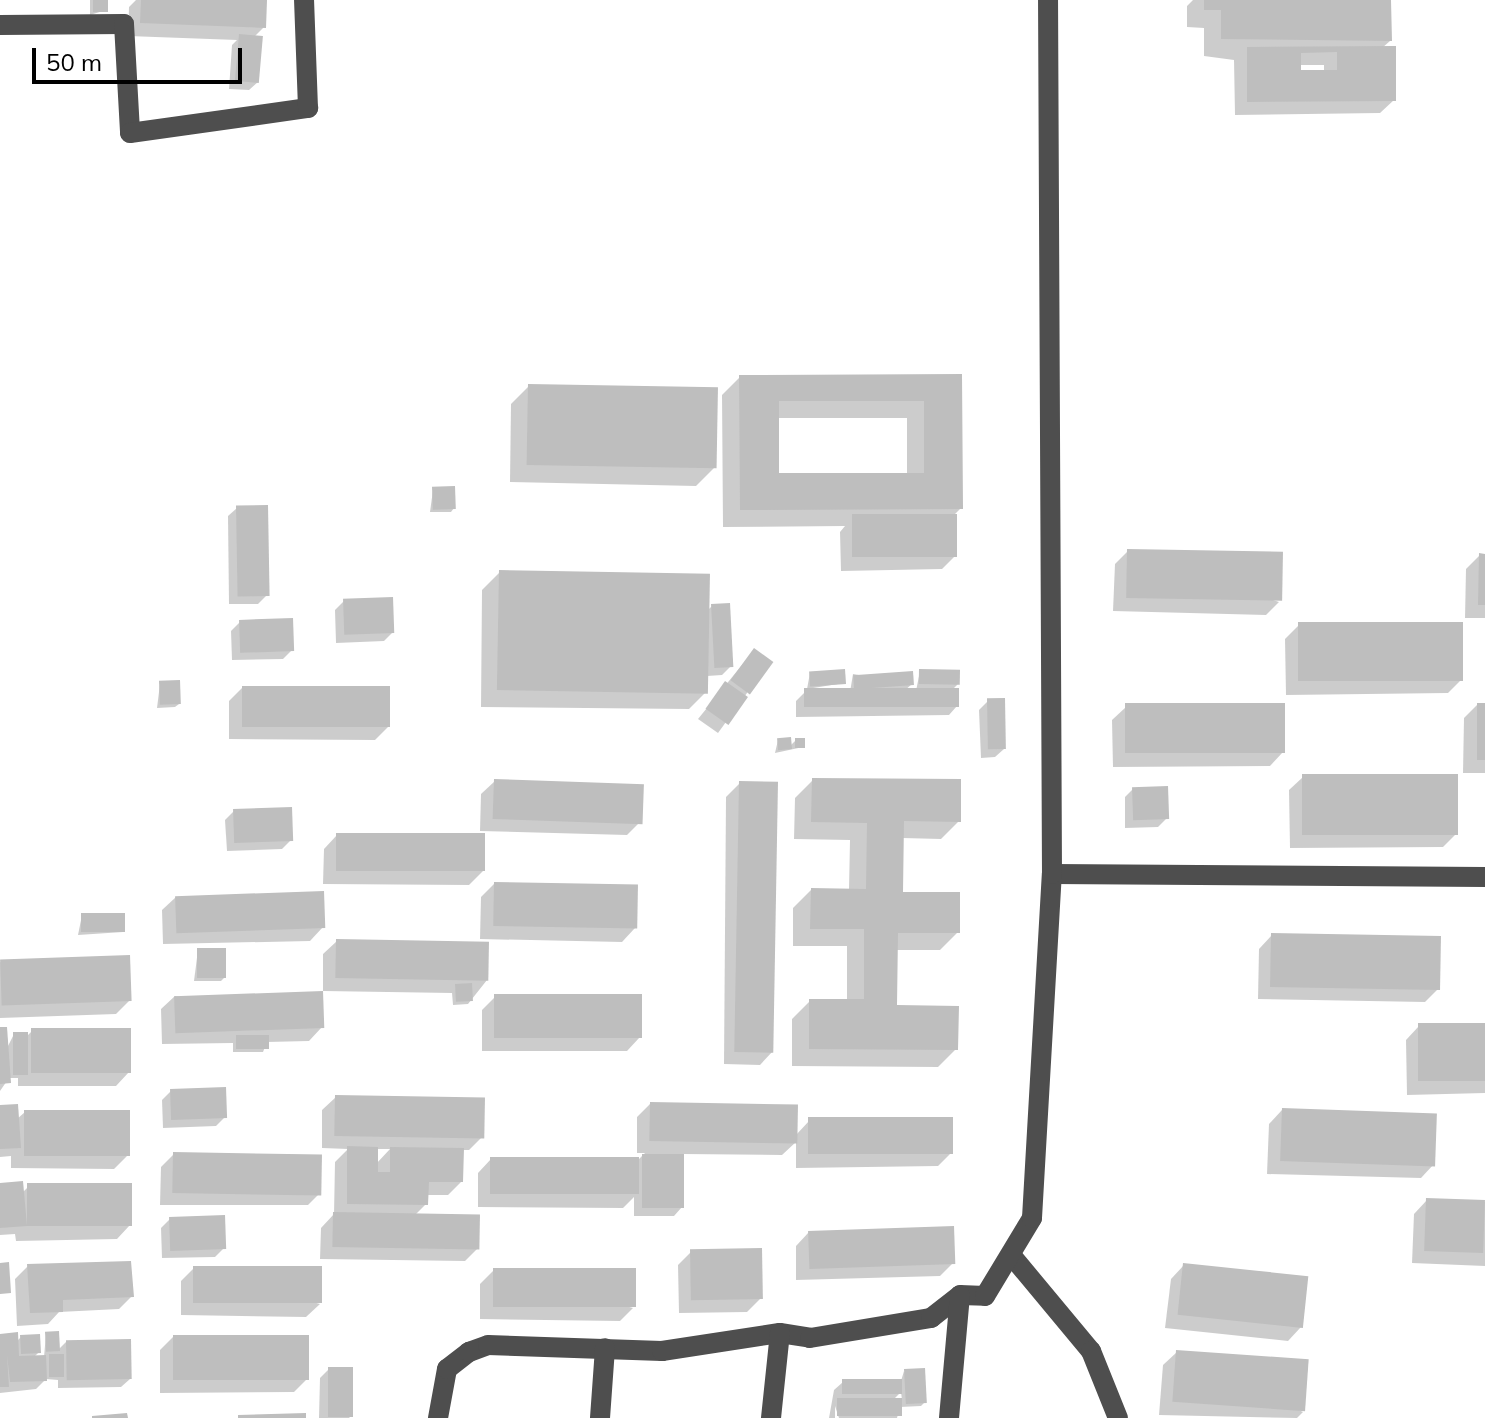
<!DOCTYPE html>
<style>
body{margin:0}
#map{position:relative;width:1485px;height:1418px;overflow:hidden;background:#fff;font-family:Mulish,sans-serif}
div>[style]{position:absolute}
.shadow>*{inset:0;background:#0003}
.building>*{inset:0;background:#bebebe;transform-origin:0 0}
.minor>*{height:20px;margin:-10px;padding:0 10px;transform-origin:10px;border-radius:10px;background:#4e4e4e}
span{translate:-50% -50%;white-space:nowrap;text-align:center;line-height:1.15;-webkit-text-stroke:7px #fff;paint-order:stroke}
.scale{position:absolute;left:32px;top:48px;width:210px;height:36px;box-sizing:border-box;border:4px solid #000;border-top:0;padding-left:10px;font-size:24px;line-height:28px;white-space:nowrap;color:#000;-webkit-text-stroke:6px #fff;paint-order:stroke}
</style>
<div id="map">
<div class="shadow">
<i style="clip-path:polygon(90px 0,106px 0,106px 10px,90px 15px)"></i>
<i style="clip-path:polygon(136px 0,265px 0,264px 27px,254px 37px,258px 82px,249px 90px,229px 89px,232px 45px,237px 40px,128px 36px,129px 7px)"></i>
<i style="clip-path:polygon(evenodd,1193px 0,1389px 0,1390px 41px,1382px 48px,1394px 100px,1380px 113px,1235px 115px,1234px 60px,1204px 56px,1204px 28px,1187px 27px,1187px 6px,1193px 0,1299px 65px,1324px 65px,1324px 72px,1299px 72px,1299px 65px)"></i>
<i style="clip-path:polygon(evenodd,960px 376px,961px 508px,955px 514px,955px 556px,942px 569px,841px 571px,840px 532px,845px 526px,723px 527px,722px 395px,740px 377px,960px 376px,777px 418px,907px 418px,907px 475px,777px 475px,777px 418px)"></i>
<i style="clip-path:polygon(529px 386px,714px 468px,696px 486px,510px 482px,511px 404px)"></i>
<i style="clip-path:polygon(433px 490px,454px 508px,451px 512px,430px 512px)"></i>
<i style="clip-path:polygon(237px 508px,267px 595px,258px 604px,229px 604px,228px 516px)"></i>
<i style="clip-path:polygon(1128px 551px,1279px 602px,1266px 615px,1113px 611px,1115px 564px)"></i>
<i style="clip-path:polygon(1480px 555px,1485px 556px,1485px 618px,1465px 618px,1466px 569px)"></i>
<i style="clip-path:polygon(500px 572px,708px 610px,712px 606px,731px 666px,722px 675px,707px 676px,707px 691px,689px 709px,481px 707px,482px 590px)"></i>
<i style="clip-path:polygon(344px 601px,392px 633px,384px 641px,336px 643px,335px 610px)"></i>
<i style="clip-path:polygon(240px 622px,292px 650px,283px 659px,232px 660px,231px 631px)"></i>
<i style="clip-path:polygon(1299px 625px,1461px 680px,1448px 693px,1286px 695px,1285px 639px)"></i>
<i style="clip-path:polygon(746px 660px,747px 693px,718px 733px,698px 719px)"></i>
<i style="clip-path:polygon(920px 671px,958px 684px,952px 690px,957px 706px,949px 715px,796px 717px,796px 701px,805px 692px,850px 692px,853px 674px,912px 684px,904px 691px,916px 691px)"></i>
<i style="clip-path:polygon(810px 673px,844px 683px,807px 689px)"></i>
<i style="clip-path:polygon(160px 684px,179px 704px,175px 707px,157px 708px)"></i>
<i style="clip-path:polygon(242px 688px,388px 727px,375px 740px,229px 739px,229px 701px)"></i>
<i style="clip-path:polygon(988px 701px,1004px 749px,995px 757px,981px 758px,979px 710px)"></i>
<i style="clip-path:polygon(1477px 705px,1485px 705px,1485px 773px,1463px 773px,1464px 718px)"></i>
<i style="clip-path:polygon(1126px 707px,1283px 752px,1270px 766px,1113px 767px,1112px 720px)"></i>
<i style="clip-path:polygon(778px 740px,790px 746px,796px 740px,803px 747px,775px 753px)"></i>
<i style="clip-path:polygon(1303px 777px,1456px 834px,1443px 847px,1290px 848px,1289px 790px)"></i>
<i style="clip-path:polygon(813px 780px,959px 821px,941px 839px,902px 838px,901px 894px,958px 932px,940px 950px,896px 950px,895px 1007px,956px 1049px,938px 1067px,792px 1066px,792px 1019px,810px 1001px,847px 1001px,847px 946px,793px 946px,793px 908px,811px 890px,849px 890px,850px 840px,794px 839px,795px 798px)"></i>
<i style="clip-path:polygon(495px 781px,641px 821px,627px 835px,480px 831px,481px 794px)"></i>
<i style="clip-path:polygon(740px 783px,773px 1051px,760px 1065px,724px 1064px,726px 797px)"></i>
<i style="clip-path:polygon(1133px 789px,1167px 818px,1158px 827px,1125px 828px,1125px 797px)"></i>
<i style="clip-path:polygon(234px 811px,291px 840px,282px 849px,227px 851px,225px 820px)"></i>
<i style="clip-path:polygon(337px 835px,483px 871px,469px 885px,323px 884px,324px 849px)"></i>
<i style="clip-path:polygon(494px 884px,635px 928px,622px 942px,480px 939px,481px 897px)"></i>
<i style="clip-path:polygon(176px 897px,323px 927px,310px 941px,163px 944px,162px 910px)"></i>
<i style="clip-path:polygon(82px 915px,123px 932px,78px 935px)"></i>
<i style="clip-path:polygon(1272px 935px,1438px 989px,1425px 1002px,1258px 999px,1259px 949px)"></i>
<i style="clip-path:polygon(337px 941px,487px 980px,468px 1004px,453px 1005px,452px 993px,323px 991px,323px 954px)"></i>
<i style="clip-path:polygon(198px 950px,225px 977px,221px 981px,194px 981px)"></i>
<i style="clip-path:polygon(0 962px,130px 1000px,116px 1014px,0 1018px)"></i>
<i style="clip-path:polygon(175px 996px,322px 1027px,309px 1041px,267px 1042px,263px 1052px,233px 1052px,233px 1043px,162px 1044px,161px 1009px)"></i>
<i style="clip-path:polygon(495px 997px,640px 1037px,627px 1051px,482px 1051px,482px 1010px)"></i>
<i style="clip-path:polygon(1485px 1025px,1485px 1093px,1407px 1095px,1406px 1040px,1419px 1026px)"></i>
<i style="clip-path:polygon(0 1029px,7px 1048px,14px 1034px,26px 1037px,32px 1031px,129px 1072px,116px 1086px,18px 1086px,18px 1078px,9px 1078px,0 1091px)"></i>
<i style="clip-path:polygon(171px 1091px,225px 1117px,216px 1126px,163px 1128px,162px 1100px)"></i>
<i style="clip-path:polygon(evenodd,336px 1097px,482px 1137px,469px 1150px,462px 1150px,461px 1182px,448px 1195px,426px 1195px,426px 1204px,415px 1215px,478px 1248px,465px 1261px,320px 1259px,321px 1228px,334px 1214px,335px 1162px,348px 1149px,322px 1148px,322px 1110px,336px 1097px,376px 1149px,390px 1149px,376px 1164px,376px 1149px)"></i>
<i style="clip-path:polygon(650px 1104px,796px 1135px,809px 1121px,951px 1153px,938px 1166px,796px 1168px,796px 1142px,782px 1155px,682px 1154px,682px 1207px,674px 1216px,634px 1216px,634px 1197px,623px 1208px,478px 1207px,478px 1173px,491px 1159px,638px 1160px,645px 1153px,637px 1153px,637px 1117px)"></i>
<i style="clip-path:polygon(0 1107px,17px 1119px,25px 1112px,127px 1156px,114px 1169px,11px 1168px,11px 1156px,0 1157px)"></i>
<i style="clip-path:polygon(1282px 1110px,1434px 1164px,1421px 1178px,1267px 1174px,1269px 1124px)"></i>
<i style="clip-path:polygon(174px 1154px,321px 1192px,308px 1205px,160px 1205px,161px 1167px)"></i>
<i style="clip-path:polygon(0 1185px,22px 1193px,28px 1187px,130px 1225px,117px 1239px,16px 1241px,15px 1234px,0 1235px)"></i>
<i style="clip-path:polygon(1427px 1200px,1485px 1202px,1485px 1266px,1412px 1263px,1414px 1214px)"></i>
<i style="clip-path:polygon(170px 1219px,224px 1248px,215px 1257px,162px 1258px,161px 1228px)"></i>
<i style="clip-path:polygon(809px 1232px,953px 1263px,940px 1276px,796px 1280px,796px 1246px)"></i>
<i style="clip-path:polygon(691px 1252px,761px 1298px,747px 1312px,679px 1313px,678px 1265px)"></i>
<i style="clip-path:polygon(1184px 1265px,1301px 1327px,1288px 1341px,1165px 1328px,1171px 1279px)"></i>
<i style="clip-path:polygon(28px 1266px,132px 1296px,119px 1309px,59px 1312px,48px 1324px,17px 1326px,15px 1279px)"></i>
<i style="clip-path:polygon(194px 1268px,320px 1304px,306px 1317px,181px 1315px,181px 1281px)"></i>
<i style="clip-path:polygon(494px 1270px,633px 1308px,620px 1321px,480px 1319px,480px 1284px)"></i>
<i style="clip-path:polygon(46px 1334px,58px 1350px,66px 1342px,130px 1379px,121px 1387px,58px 1388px,58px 1380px,46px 1379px,36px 1389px,0 1393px,0 1339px,16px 1342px,21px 1337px,39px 1352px,34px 1357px,44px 1357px)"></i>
<i style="clip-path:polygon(173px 1337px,307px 1379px,294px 1392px,160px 1393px,160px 1350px)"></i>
<i style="clip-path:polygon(1177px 1352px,1303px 1412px,1297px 1418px,1159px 1415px,1163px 1365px)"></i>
<i style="clip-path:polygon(329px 1369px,351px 1416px,349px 1418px,319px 1418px,320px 1378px)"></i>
<i style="clip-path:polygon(evenodd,904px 1371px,925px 1402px,921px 1406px,900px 1407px,897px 1418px,839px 1418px,835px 1406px,835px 1418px,829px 1418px,834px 1390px,843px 1382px,901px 1381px,904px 1371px,901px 1392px,902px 1400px,893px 1400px,901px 1392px)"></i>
</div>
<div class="building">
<i style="left:93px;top:0;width:15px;height:12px"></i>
<i style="clip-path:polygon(141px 0,267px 0,266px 28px,140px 23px)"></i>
<i style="clip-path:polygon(1204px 0,1391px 0,1392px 41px,1221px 39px,1221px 10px,1204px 10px)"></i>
<i style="left:239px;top:34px;width:24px;height:47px;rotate:5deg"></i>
<i style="clip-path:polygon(evenodd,1396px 46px,1396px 101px,1247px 102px,1247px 47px,1396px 46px,1337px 52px,1337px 70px,1301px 70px,1301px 53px,1337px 52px)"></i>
<i style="clip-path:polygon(evenodd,962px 374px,963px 509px,740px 510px,739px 375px,962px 374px,779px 401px,924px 401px,924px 473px,779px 473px,779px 401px)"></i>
<i style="left:528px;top:384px;width:190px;height:81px;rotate:1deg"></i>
<i style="left:455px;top:486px;width:23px;height:23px;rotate:88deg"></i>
<i style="left:268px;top:505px;width:91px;height:32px;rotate:89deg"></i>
<i style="left:957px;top:514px;width:43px;height:105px;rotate:90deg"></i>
<i style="left:1127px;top:549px;width:156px;height:49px;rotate:1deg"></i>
<i style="clip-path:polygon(1479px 553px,1485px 554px,1485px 605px,1478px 605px)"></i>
<i style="left:499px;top:570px;width:211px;height:120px;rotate:1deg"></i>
<i style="left:393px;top:597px;width:36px;height:50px;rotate:88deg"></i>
<i style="left:730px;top:603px;width:64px;height:19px;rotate:87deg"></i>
<i style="left:293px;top:618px;width:33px;height:54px;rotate:88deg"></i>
<i style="left:1463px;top:622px;width:59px;height:165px;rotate:90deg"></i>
<i style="left:754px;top:648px;width:24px;height:40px;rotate:36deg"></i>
<i style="left:845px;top:669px;width:15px;height:36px;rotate:86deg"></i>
<i style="left:919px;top:669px;width:41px;height:15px;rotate:1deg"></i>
<i style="left:913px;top:671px;width:14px;height:60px;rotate:86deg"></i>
<i style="left:180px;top:680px;width:24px;height:21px;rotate:88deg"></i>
<i style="left:725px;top:681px;width:28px;height:34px;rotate:35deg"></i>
<i style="left:242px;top:686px;width:148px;height:41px"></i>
<i style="left:959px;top:688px;width:19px;height:155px;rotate:90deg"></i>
<i style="left:1005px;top:698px;width:51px;height:18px;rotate:89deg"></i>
<i style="left:1285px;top:703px;width:50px;height:160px;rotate:90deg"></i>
<i style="left:1477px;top:703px;width:8px;height:57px"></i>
<i style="left:791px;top:737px;width:12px;height:14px;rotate:85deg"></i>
<i style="left:795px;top:738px;width:10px;height:10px"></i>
<i style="left:1458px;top:774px;width:61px;height:156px;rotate:90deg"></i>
<i style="clip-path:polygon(812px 778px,961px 779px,961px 822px,904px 821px,903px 892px,960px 892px,960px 933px,898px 933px,897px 1005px,959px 1006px,958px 1050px,809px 1049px,809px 999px,864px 999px,864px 929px,810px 929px,811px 888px,866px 889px,867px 823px,811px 822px)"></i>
<i style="left:494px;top:779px;width:150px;height:40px;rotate:2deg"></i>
<i style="left:739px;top:781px;width:39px;height:271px;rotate:1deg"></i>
<i style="left:1168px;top:786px;width:33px;height:36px;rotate:88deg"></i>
<i style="left:292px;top:807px;width:34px;height:59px;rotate:88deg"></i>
<i style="left:336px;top:833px;width:149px;height:38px"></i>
<i style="left:494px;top:882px;width:144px;height:44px;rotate:1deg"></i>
<i style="left:324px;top:891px;width:37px;height:149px;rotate:88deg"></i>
<i style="left:81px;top:913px;width:44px;height:19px"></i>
<i style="left:1271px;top:933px;width:170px;height:54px;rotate:1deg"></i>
<i style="left:336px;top:939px;width:153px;height:39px;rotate:1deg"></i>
<i style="left:197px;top:948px;width:29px;height:30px"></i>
<i style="left:130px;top:955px;width:46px;height:130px;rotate:88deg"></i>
<i style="left:472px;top:983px;width:18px;height:17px;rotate:87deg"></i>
<i style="left:323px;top:991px;width:37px;height:149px;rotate:88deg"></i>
<i style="left:642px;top:994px;width:44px;height:148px;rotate:90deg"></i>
<i style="left:1485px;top:1023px;width:58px;height:67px;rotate:90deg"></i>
<i style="clip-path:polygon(0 1027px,7px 1027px,11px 1083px,0 1084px)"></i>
<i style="left:131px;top:1028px;width:45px;height:100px;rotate:90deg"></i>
<i style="left:28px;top:1032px;width:43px;height:15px;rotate:90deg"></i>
<i style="left:236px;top:1035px;width:33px;height:14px"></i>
<i style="left:226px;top:1087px;width:31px;height:56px;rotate:88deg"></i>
<i style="left:335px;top:1095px;width:150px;height:41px;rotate:1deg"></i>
<i style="left:650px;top:1102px;width:148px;height:39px;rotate:1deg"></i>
<i style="clip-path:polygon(18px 1104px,21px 1148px,0 1149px,0 1105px)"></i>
<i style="left:1282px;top:1108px;width:155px;height:53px;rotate:2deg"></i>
<i style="left:24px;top:1110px;width:106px;height:46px"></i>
<i style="left:953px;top:1117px;width:37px;height:145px;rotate:90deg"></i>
<i style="clip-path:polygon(347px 1146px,378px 1147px,378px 1172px,390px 1172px,390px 1147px,464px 1148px,463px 1182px,429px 1182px,428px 1205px,347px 1204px)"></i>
<i style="left:173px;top:1152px;width:149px;height:41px;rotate:1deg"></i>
<i style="left:642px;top:1154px;width:42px;height:54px"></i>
<i style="left:490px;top:1157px;width:149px;height:37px"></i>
<i style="clip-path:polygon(23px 1181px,27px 1226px,0 1228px,0 1183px)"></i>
<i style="left:132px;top:1183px;width:43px;height:105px;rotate:90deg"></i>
<i style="left:1426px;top:1198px;width:59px;height:53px;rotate:2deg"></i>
<i style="left:333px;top:1212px;width:147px;height:35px;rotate:1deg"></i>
<i style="left:225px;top:1215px;width:34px;height:56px;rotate:88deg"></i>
<i style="left:954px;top:1226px;width:38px;height:146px;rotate:88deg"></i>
<i style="left:762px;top:1248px;width:51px;height:72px;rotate:89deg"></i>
<i style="clip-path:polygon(131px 1261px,134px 1297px,63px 1300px,63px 1312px,30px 1313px,27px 1264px)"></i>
<i style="clip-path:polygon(9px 1262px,11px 1293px,0 1294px,0 1263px)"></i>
<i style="left:1183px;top:1263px;width:126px;height:52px;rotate:6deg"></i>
<i style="left:193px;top:1266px;width:129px;height:37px"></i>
<i style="left:493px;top:1268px;width:143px;height:39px"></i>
<i style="left:59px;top:1331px;width:20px;height:14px;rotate:87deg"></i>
<i style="clip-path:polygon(18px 1332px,19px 1356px,46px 1355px,47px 1381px,10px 1382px,7px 1355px,9px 1387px,0 1387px,0 1334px)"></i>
<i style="left:40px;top:1334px;width:19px;height:20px;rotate:87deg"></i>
<i style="left:173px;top:1335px;width:136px;height:45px"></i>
<i style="left:131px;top:1339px;width:40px;height:65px;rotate:89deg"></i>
<i style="left:1176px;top:1350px;width:133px;height:52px;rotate:4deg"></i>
<i style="left:64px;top:1354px;width:23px;height:15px;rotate:90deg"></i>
<i style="left:328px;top:1367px;width:25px;height:50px"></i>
<i style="left:925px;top:1368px;width:35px;height:21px;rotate:87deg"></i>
<i style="left:902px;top:1379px;width:15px;height:60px;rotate:90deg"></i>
<i style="left:902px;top:1398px;width:18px;height:65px;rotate:90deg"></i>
<i style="clip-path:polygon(127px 1413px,128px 1418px,92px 1418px,92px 1416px)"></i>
<i style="clip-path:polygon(306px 1413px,306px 1418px,238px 1418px,238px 1415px)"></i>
</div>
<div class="minor">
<i style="left:0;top:25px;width:124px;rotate:-0.5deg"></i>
<i style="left:124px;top:24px;width:109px;rotate:86.8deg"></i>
<i style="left:130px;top:133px;width:180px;rotate:-8deg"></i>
<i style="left:308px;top:108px;width:108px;rotate:-92.1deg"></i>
<i style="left:1052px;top:874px;width:433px;rotate:0.4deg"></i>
<i style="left:1011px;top:1255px;width:125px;rotate:50.2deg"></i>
<i style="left:1091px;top:1351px;width:72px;rotate:68.1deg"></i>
<i style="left:438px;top:1418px;width:50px;rotate:-79.6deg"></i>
<i style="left:447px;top:1369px;width:28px;rotate:-38deg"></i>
<i style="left:469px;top:1352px;width:20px;rotate:-20deg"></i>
<i style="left:488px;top:1345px;width:174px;rotate:2deg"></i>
<i style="left:662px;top:1351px;width:119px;rotate:-8.7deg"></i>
<i style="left:780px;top:1333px;width:30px;rotate:9deg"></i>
<i style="left:810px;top:1338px;width:123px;rotate:-9.4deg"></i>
<i style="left:931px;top:1318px;width:37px;rotate:-38deg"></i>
<i style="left:960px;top:1295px;width:25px;rotate:2deg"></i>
<i style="left:985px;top:1296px;width:91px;rotate:-58.9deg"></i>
<i style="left:1032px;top:1218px;width:345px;rotate:-86.7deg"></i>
<i style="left:1052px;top:874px;width:874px;rotate:-90.26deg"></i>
<i style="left:600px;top:1418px;width:70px;rotate:-85.9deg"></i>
<i style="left:771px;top:1418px;width:85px;rotate:-84deg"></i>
<i style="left:949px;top:1418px;width:123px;rotate:-84.9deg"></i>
</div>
<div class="scale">50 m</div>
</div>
